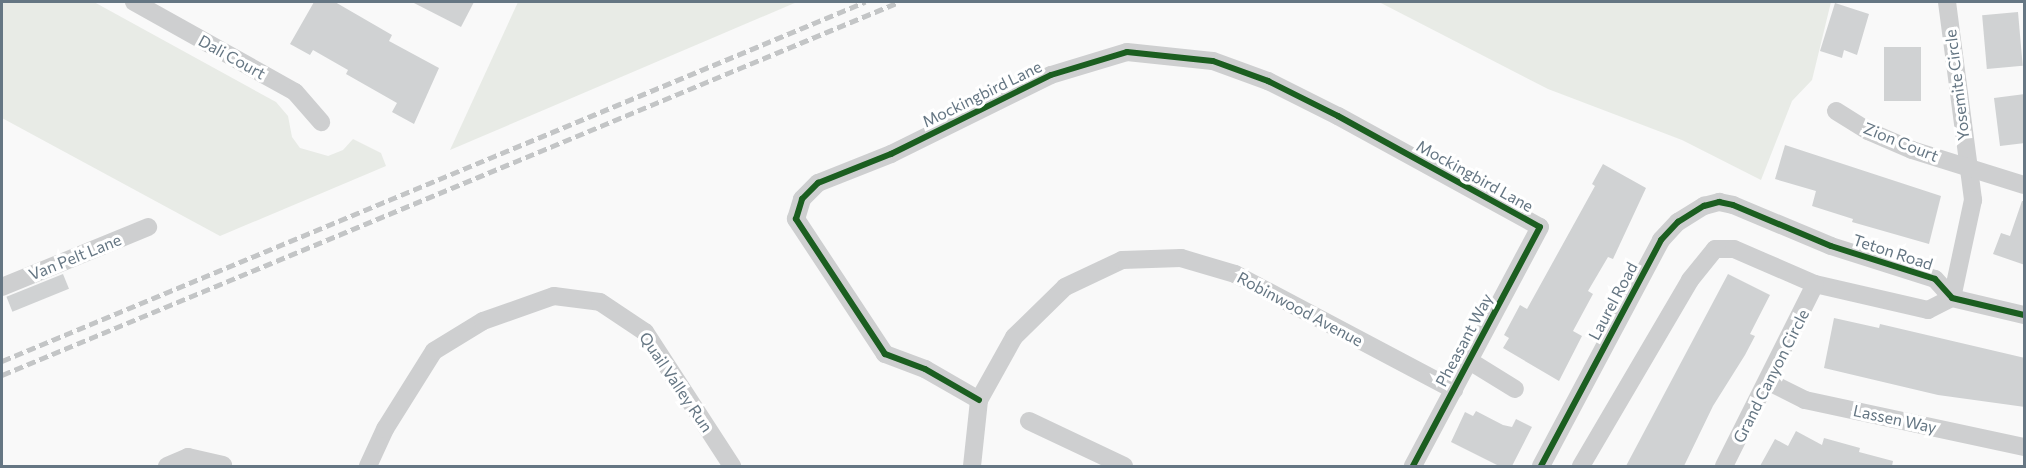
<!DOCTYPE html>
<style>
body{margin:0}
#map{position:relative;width:2026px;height:468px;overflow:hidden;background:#f9f9f9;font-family:Commissioner,sans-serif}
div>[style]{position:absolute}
.green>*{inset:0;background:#e8ebe6}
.building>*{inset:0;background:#d0d2d3;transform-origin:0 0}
.street>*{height:18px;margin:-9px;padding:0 9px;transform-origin:9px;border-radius:9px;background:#cecfd0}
.rail>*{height:4.5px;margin-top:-2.25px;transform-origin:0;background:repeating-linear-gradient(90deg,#c3c5c6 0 9px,transparent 0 13.5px)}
.cycleway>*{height:6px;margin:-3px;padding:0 3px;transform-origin:3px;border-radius:3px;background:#1b5e20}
span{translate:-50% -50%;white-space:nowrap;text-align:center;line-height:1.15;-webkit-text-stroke:6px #fff;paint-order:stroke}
.street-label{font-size:16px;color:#657683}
.frame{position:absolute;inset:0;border:3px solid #657683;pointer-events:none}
</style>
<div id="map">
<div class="green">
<i style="clip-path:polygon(2px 2px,94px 2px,276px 102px,288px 116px,292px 137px,300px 148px,328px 156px,343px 150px,353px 139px,381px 153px,386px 166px,220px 236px,2px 118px)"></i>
<i style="clip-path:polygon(518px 2px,797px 2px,450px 150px)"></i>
<i style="clip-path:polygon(1379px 2px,1831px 2px,1812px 80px,1792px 101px,1761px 180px,1682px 140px,1548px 89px)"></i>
</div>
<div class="building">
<i style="clip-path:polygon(314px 2px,335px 2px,392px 35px,389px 41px,439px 68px,414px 124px,392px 112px,397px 103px,346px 74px,348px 70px,313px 50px,310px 55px,290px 44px)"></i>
<i style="clip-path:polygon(412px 2px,474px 2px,461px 27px)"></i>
<i style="clip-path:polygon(1835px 3px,1869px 14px,1857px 55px,1844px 50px,1842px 58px,1820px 51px)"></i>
<i style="left:2018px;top:12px;width:54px;height:36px;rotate:85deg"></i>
<i style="left:1884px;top:47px;width:37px;height:54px"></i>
<i style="clip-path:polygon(2025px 94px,2025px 143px,2000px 146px,1994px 98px)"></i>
<i style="clip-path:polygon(1785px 145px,1941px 196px,1929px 244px,1852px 222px,1853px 219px,1812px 206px,1816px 191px,1775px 179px)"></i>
<i style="clip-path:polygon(1603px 164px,1646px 188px,1613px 259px,1608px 257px,1588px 291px,1593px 294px,1573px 331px,1582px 336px,1559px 381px,1503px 348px,1509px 338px,1504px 335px,1520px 305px,1527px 309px,1595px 186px,1592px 184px)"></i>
<i style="clip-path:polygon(2022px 201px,2025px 201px,2025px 265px,1993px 254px,2001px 233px,2010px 236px)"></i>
<i style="left:63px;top:274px;width:16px;height:61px;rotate:68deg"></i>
<i style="clip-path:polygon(1728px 274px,1770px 295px,1750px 334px,1755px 336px,1745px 355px,1713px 406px,1684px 466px,1626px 466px)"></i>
<i style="clip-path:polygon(1834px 318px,1879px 328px,1880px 324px,2025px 358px,2025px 407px,1938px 395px,1824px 368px)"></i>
<i style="clip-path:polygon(1476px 411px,1503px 425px,1512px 427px,1516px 419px,1532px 427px,1512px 466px,1499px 466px,1451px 442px,1465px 412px,1473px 416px)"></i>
<i style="clip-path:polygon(1796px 431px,1822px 445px,1824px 438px,1860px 448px,1859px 452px,1893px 461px,1892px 466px,1760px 466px,1775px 439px,1788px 446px)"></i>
</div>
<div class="street">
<i style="left:134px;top:2px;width:184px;rotate:29.2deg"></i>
<i style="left:295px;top:92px;width:40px;rotate:49deg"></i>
<i style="left:1947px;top:2px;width:200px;rotate:82.5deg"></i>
<i style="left:1973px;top:200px;width:100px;rotate:102.1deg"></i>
<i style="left:1836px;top:111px;width:38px;rotate:32deg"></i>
<i style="left:1868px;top:131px;width:48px;rotate:23.4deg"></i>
<i style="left:1912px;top:150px;width:117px;rotate:17.4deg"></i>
<i style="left:2px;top:287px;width:158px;rotate:-22.3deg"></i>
<i style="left:1468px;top:360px;width:55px;rotate:31.7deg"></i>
<i style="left:1769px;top:382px;width:40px;rotate:26.6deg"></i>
<i style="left:1805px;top:400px;width:224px;rotate:12.1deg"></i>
<i style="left:979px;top:400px;width:62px;rotate:-150.1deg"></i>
<i style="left:925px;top:369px;width:43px;rotate:-159.4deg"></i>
<i style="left:885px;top:354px;width:162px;rotate:-123.4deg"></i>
<i style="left:796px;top:219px;width:21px;rotate:-73deg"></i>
<i style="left:802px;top:199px;width:23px;rotate:-45deg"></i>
<i style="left:818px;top:183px;width:79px;rotate:-21.7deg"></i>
<i style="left:891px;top:154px;width:178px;rotate:-26.3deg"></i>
<i style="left:1051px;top:75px;width:79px;rotate:-16.8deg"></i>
<i style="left:1127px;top:52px;width:86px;rotate:6deg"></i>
<i style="left:1213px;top:61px;width:59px;rotate:20deg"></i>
<i style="left:1268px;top:81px;width:78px;rotate:26.6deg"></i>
<i style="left:1338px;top:116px;width:230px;rotate:28.8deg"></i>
<i style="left:1540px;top:227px;width:271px;rotate:118deg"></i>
<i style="left:1029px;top:421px;width:105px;rotate:25.3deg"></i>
<i style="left:167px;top:466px;width:23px;rotate:-23deg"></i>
<i style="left:188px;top:457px;width:36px;rotate:13deg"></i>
<i style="left:368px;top:466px;width:41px;rotate:-65.3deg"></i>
<i style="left:385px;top:429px;width:92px;rotate:-57.9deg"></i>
<i style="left:434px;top:351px;width:57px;rotate:-31.5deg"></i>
<i style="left:483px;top:321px;width:75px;rotate:-19.4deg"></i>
<i style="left:554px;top:296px;width:46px;rotate:7.4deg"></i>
<i style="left:600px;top:302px;width:54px;rotate:33.7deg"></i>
<i style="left:645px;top:332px;width:160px;rotate:57deg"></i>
<i style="left:972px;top:466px;width:66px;rotate:-83.9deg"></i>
<i style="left:979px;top:400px;width:72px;rotate:-60.9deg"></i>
<i style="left:1014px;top:337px;width:71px;rotate:-44.4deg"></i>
<i style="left:1065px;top:287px;width:63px;rotate:-25.3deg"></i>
<i style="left:1122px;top:260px;width:59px;rotate:-1.9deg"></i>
<i style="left:1181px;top:258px;width:56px;rotate:16.5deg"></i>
<i style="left:1235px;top:274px;width:248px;rotate:27.9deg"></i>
<i style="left:1541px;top:466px;width:256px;rotate:-62deg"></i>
<i style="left:1661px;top:240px;width:25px;rotate:-47deg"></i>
<i style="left:1678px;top:222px;width:31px;rotate:-32deg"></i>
<i style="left:1704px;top:206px;width:16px;rotate:-15deg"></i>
<i style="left:1719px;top:202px;width:14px;rotate:12deg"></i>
<i style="left:1733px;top:205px;width:106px;rotate:22.7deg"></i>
<i style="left:1831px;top:246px;width:109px;rotate:17.6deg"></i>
<i style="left:1935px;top:279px;width:25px;rotate:48deg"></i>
<i style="left:1952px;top:298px;width:74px;rotate:13.3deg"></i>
<i style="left:1581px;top:466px;width:216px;rotate:-59.6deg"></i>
<i style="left:1690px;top:280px;width:40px;rotate:-51deg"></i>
<i style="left:1715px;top:249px;width:19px"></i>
<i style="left:1734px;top:249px;width:88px;rotate:23.4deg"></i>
<i style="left:1815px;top:284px;width:116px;rotate:13deg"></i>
<i style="left:1928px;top:310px;width:27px;rotate:-27deg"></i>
<i style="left:1724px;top:466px;width:203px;rotate:-63.4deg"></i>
</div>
<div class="rail">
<i style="left:2px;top:361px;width:935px;rotate:-22.59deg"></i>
<i style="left:2px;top:375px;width:971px;rotate:-22.58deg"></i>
</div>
<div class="cycleway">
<i style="left:979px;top:400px;width:62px;rotate:-150.1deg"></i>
<i style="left:925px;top:369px;width:43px;rotate:-159.4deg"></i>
<i style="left:885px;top:354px;width:162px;rotate:-123.4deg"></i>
<i style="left:796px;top:219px;width:21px;rotate:-73deg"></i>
<i style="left:802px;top:199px;width:23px;rotate:-45deg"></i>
<i style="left:818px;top:183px;width:79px;rotate:-21.7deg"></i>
<i style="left:891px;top:154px;width:178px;rotate:-26.3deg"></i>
<i style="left:1051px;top:75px;width:79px;rotate:-16.8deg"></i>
<i style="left:1127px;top:52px;width:86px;rotate:6deg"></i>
<i style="left:1213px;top:61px;width:59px;rotate:20deg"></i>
<i style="left:1268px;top:81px;width:78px;rotate:26.6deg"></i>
<i style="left:1338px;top:116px;width:230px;rotate:28.8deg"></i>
<i style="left:1540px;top:227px;width:271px;rotate:118deg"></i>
<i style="left:1541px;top:466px;width:256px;rotate:-62deg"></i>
<i style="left:1661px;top:240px;width:25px;rotate:-47deg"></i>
<i style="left:1678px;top:222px;width:31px;rotate:-32deg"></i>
<i style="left:1704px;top:206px;width:16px;rotate:-15deg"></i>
<i style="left:1719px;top:202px;width:14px;rotate:12deg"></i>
<i style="left:1733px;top:205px;width:106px;rotate:22.7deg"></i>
<i style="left:1831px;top:246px;width:109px;rotate:17.6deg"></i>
<i style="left:1935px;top:279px;width:25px;rotate:48deg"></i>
<i style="left:1952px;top:298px;width:74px;rotate:13.3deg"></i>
</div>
<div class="street-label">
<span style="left:232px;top:57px;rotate:29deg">Dali Court</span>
<span style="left:1957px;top:85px;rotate:-97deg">Yosemite Circle</span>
<span style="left:982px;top:94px;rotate:-26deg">Mockingbird Lane</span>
<span style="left:1901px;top:142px;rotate:22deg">Zion Court</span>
<span style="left:1475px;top:176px;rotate:29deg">Mockingbird Lane</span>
<span style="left:1893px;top:252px;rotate:18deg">Teton Road</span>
<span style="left:75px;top:257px;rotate:-22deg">Van Pelt Lane</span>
<span style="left:1613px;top:301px;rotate:-62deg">Laurel Road</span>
<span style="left:1300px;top:309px;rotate:28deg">Robinwood Avenue</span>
<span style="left:1464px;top:340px;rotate:-62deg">Pheasant Way</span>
<span style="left:1771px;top:376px;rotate:-63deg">Grand Canyon Circle</span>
<span style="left:676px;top:382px;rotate:56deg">Quail Valley Run</span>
<span style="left:1895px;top:419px;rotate:12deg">Lassen Way</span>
</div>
<div class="frame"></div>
</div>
